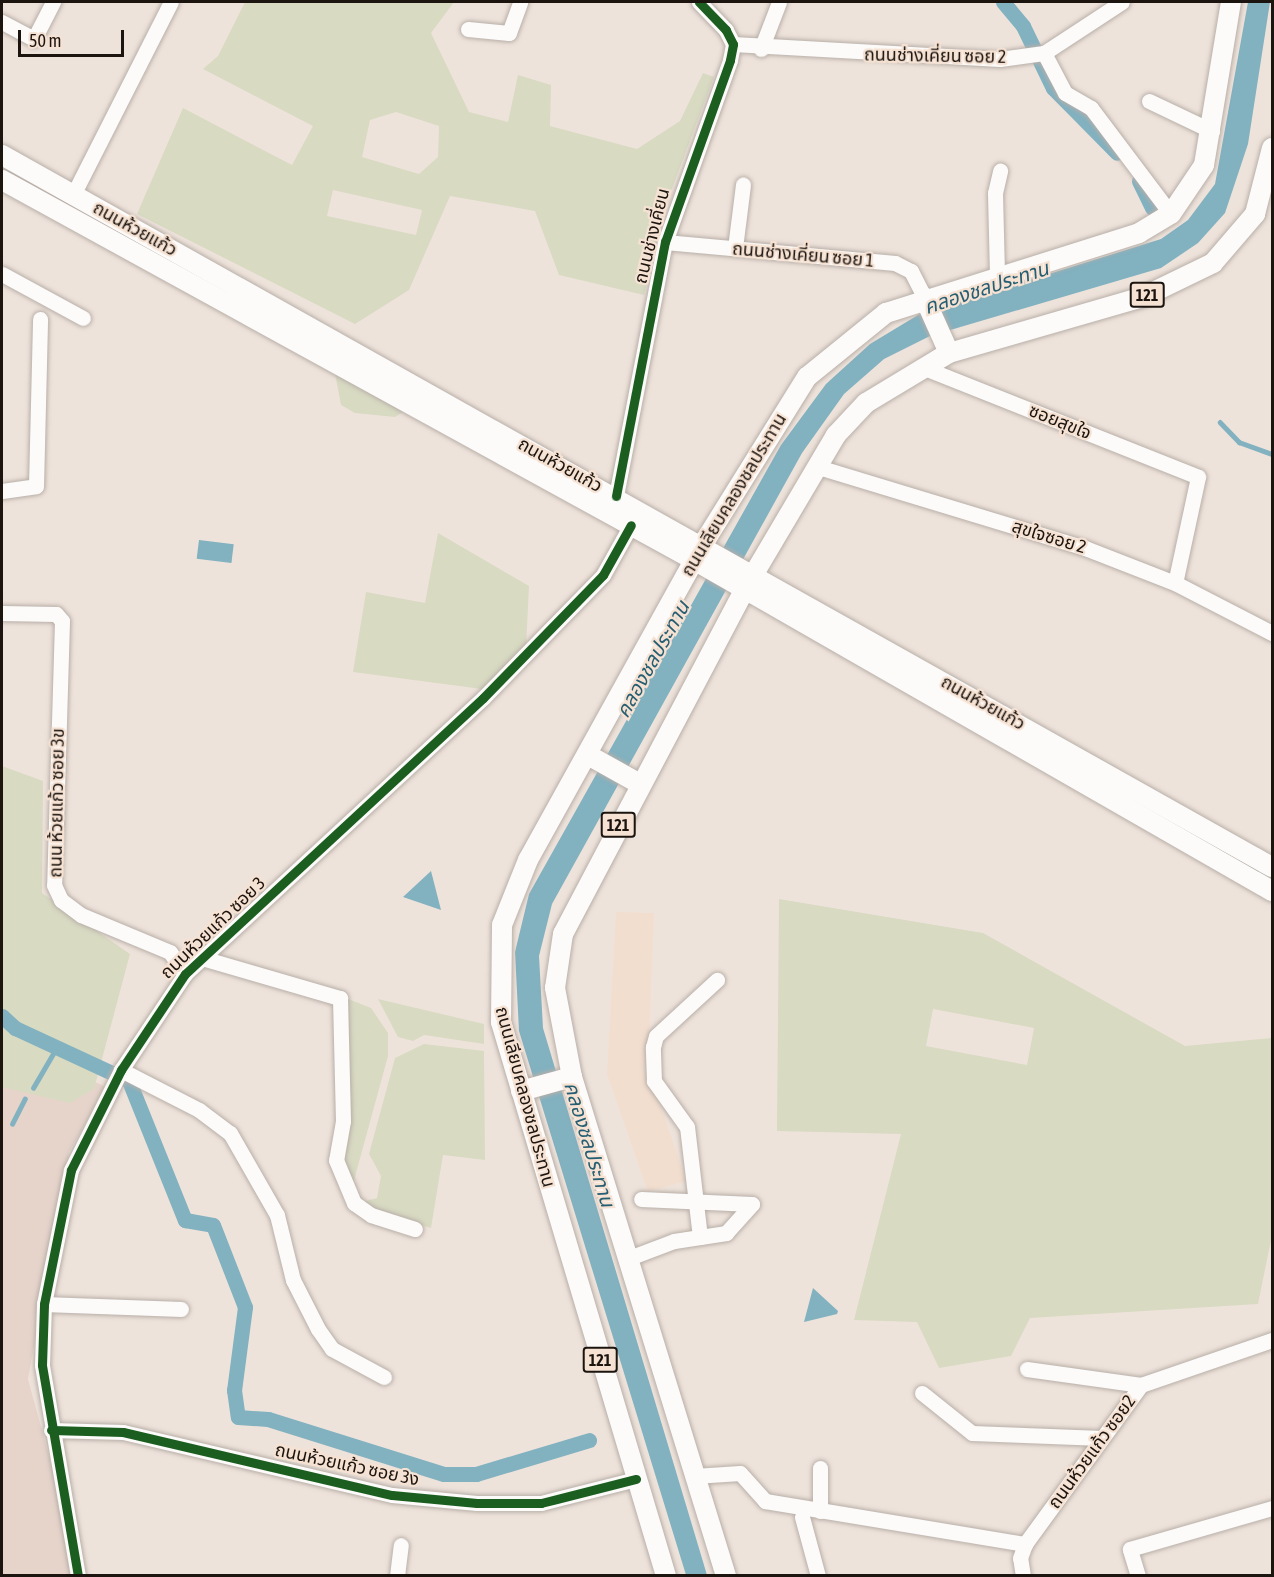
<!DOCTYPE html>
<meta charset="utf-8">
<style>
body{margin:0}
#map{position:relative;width:1274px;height:1577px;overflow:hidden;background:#eee3db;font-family:"Asap Condensed","Noto Sans Thai",sans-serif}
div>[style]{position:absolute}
.built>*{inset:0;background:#f2decf}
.education>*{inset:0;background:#e6d4cb}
.green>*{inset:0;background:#d8dac2}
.water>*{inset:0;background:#82b1c0;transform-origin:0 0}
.stream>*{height:4.5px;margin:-2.25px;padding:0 2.25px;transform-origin:2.25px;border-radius:2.25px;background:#82b1c0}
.canal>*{height:15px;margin:-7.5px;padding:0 7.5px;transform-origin:7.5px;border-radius:7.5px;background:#82b1c0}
.roads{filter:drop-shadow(0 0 2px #b8afa8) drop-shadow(0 0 2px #b8afa8)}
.minor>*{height:15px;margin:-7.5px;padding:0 7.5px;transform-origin:7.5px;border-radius:7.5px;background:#fcfbfa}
.major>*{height:20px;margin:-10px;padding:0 10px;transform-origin:10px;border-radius:10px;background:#fcfbfa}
.cycleway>*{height:9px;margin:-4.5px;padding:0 4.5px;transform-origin:4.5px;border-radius:4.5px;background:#1b5e20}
span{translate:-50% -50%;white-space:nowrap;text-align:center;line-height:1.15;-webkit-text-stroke:4.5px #f6e2d3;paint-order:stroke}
.shield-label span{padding:2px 4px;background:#f6e2d3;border:2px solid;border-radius:4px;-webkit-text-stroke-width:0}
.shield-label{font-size:16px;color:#1b140f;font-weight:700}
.street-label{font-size:18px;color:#1b140f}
.water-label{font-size:20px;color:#255e72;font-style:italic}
.frame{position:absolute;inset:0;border:3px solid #1b140f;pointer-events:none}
.scale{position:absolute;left:18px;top:30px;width:106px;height:27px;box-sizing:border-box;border:3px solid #1b140f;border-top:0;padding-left:8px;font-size:18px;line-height:21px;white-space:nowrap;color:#1b140f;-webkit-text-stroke:4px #f6e2d3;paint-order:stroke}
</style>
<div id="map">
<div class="built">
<i style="clip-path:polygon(616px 912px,654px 913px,648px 1068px,686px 1181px,648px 1192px,607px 1074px)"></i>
</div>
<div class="education">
<i style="clip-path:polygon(2px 1038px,106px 1087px,69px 1152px,28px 1379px,57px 1486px,72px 1575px,2px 1576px)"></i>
</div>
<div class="green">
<i style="clip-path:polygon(evenodd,245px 2px,454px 2px,431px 33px,469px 112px,508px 122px,518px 75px,551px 85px,550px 126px,637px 149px,680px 121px,703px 73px,714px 77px,667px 202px,644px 295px,559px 275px,535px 211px,450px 196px,409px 290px,355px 324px,137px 214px,183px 108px,292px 165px,313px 126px,203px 69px,218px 56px,245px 2px,396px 112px,439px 126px,438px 157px,419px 174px,362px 157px,370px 120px,396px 112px,245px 2px,333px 190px,422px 210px,416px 235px,327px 216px,333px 190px)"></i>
<i style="clip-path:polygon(334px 368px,408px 409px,395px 417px,355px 413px,341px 405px)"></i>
<i style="clip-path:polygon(438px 533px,529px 586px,526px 647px,482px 689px,353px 672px,366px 592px,425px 603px)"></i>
<i style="clip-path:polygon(2px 766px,43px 781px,42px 893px,130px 954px,94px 1089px,70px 1103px,2px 1087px)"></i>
<i style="clip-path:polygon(evenodd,779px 899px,983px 933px,1185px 1046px,1272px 1038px,1272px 1235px,1258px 1304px,1030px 1318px,1011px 1356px,939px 1368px,917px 1322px,854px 1320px,901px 1134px,777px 1131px,779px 899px,933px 1009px,1034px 1028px,1027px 1065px,926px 1046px,933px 1009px)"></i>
<i style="clip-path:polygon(346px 998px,371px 1008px,388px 1033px,388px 1056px,353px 1184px,339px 1148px,351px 1120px)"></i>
<i style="clip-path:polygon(378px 999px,484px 1024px,484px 1044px,424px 1035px,413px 1041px,398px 1037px)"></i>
<i style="clip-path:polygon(424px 1044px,484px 1051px,485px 1160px,443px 1155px,431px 1228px,372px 1211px,362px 1202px,377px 1198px,381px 1176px,369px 1154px,395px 1058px)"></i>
</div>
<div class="water">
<i style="clip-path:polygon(1248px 2px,1270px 2px,1248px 144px,1225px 213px,1198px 243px,1161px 268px,930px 336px,884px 359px,844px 394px,802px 453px,552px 904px,539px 956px,543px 1028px,707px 1575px,686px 1575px,519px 1031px,515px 952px,529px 894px,781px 445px,826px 384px,870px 344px,918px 315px,1161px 239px,1188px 220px,1215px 184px)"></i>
<i style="left:199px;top:540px;width:35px;height:19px;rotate:7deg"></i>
<i style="clip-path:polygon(431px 871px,441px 910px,403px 897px)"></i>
<i style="clip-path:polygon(813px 1288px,838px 1311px,837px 1314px,804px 1322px)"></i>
</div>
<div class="stream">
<i style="left:1220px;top:422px;width:28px;rotate:46deg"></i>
<i style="left:1239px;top:442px;width:35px;rotate:20deg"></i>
<i style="left:33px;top:1088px;width:48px;rotate:-59.7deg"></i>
<i style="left:12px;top:1124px;width:28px;rotate:-63deg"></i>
</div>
<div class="canal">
<i style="left:1003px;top:2px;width:31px;rotate:50deg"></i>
<i style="left:1023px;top:26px;width:69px;rotate:64.2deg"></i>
<i style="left:1053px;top:88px;width:91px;rotate:45.4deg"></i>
<i style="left:1139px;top:181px;width:30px;rotate:64deg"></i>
<i style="left:2px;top:1016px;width:18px;rotate:43deg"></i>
<i style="left:15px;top:1028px;width:126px;rotate:24.9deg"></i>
<i style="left:129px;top:1081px;width:150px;rotate:68.1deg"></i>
<i style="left:185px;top:1220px;width:28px;rotate:10deg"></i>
<i style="left:213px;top:1225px;width:88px;rotate:68.7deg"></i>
<i style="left:245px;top:1307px;width:84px;rotate:97.5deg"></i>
<i style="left:234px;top:1390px;width:27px;rotate:82deg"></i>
<i style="left:238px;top:1417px;width:30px;rotate:4deg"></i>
<i style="left:268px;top:1419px;width:184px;rotate:17.4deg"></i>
<i style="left:444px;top:1474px;width:32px"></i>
<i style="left:476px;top:1474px;width:118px;rotate:-16.7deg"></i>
</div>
<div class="roads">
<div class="minor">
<i style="left:2px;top:22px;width:36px;rotate:28deg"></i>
<i style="left:34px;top:39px;width:42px;rotate:-62.8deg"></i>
<i style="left:468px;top:29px;width:41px;rotate:5.6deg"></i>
<i style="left:509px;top:33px;width:33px;rotate:-70deg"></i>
<i style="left:733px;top:44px;width:267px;rotate:3.2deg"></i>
<i style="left:1000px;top:59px;width:44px;rotate:-7.8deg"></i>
<i style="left:1044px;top:53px;width:93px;rotate:-33.2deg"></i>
<i style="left:761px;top:49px;width:50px;rotate:-69deg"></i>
<i style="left:1044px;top:53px;width:45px;rotate:62.3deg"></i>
<i style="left:1065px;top:93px;width:30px;rotate:30deg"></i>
<i style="left:1091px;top:108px;width:133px;rotate:53deg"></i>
<i style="left:1149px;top:101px;width:70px;rotate:25.5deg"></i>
<i style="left:73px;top:195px;width:216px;rotate:-63.1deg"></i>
<i style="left:665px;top:242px;width:231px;rotate:5.2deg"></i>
<i style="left:895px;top:263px;width:18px;rotate:27deg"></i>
<i style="left:911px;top:271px;width:29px;rotate:63deg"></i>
<i style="left:735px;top:248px;width:64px;rotate:-82.8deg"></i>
<i style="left:2px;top:274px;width:92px;rotate:28.5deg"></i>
<i style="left:997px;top:275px;width:82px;rotate:-91.4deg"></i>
<i style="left:995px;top:193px;width:23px;rotate:-77deg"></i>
<i style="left:922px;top:367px;width:297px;rotate:21.7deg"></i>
<i style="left:1198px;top:477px;width:108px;rotate:102.2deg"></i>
<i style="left:815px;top:466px;width:282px;rotate:16.9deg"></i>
<i style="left:1085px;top:548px;width:97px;rotate:21.3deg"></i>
<i style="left:1175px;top:583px;width:109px;rotate:27.3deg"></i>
<i style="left:2px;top:491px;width:34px;rotate:-8deg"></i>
<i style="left:36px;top:486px;width:167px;rotate:-88.6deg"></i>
<i style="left:616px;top:496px;width:259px;rotate:-79.1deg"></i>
<i style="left:665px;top:242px;width:193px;rotate:-70.3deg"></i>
<i style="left:730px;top:60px;width:16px;rotate:-79deg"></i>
<i style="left:733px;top:44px;width:16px;rotate:-117deg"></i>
<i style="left:726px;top:30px;width:39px;rotate:-134deg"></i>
<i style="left:2px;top:613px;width:54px;rotate:1.1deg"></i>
<i style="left:56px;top:614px;width:9px;rotate:49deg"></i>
<i style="left:62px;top:621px;width:264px;rotate:91.7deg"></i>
<i style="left:54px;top:885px;width:17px;rotate:65deg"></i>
<i style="left:61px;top:900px;width:25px;rotate:37deg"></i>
<i style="left:81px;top:915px;width:96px;rotate:22.6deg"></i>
<i style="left:170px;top:952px;width:27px;rotate:56deg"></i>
<i style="left:202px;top:958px;width:144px;rotate:16.2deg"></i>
<i style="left:340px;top:998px;width:123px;rotate:88.6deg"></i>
<i style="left:343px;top:1121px;width:40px;rotate:100deg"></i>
<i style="left:336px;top:1160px;width:47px;rotate:67.3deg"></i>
<i style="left:354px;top:1203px;width:21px;rotate:35deg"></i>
<i style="left:371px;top:1215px;width:46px;rotate:17.7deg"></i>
<i style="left:121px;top:1070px;width:88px;rotate:27.1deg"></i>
<i style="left:199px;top:1110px;width:39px;rotate:37deg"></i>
<i style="left:230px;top:1133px;width:95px;rotate:60.2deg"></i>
<i style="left:277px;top:1215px;width:67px;rotate:76.2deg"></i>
<i style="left:293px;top:1280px;width:55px;rotate:63deg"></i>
<i style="left:318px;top:1329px;width:24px;rotate:55deg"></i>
<i style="left:332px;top:1349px;width:59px;rotate:28.3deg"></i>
<i style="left:700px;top:1237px;width:111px;rotate:-96.7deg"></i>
<i style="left:687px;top:1127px;width:57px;rotate:-125.7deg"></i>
<i style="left:654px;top:1081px;width:34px;rotate:-92deg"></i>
<i style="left:653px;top:1047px;width:11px;rotate:-75deg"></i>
<i style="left:656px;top:1036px;width:83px;rotate:-42.6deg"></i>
<i style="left:629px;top:1258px;width:48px;rotate:-20.7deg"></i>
<i style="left:674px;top:1241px;width:53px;rotate:-8.7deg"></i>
<i style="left:726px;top:1233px;width:39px;rotate:-48deg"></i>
<i style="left:752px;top:1204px;width:111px;rotate:-177.4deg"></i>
<i style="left:44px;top:1304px;width:137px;rotate:2.1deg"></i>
<i style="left:1027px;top:1369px;width:115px;rotate:8deg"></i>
<i style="left:922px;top:1393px;width:64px;rotate:38.7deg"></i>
<i style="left:972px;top:1433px;width:130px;rotate:2.2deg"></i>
<i style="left:51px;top:1430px;width:72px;rotate:1.6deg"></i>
<i style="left:123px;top:1432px;width:276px;rotate:13.2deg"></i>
<i style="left:392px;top:1495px;width:85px;rotate:5.4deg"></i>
<i style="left:477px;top:1503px;width:64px"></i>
<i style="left:541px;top:1503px;width:98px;rotate:-14.2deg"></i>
<i style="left:820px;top:1468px;width:43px;rotate:90deg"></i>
<i style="left:694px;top:1476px;width:46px;rotate:-3.7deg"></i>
<i style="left:740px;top:1473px;width:38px;rotate:48deg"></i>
<i style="left:765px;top:1501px;width:264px;rotate:9.4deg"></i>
<i style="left:802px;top:1517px;width:61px;rotate:74.8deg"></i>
<i style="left:78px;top:1576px;width:214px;rotate:-99.7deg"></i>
<i style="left:42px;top:1365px;width:61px;rotate:-88.1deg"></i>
<i style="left:44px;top:1304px;width:137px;rotate:-78.6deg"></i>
<i style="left:71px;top:1170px;width:112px;rotate:-63.4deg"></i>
<i style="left:121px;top:1070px;width:115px;rotate:-56.3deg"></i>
<i style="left:185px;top:974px;width:406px;rotate:-42.8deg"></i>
<i style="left:483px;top:698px;width:172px;rotate:-45.7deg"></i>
<i style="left:603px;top:575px;width:57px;rotate:-60.8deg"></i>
<i style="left:397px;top:1576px;width:31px;rotate:-83deg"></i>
<i style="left:1023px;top:1576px;width:18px;rotate:-99deg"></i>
<i style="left:1020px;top:1558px;width:15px;rotate:-70deg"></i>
<i style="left:1025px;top:1544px;width:197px;rotate:-53.9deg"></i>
<i style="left:1141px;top:1385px;width:139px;rotate:-19deg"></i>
<i style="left:1138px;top:1576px;width:28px;rotate:-107deg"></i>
<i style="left:1130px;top:1549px;width:148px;rotate:-16.1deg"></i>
</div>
<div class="major">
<i style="left:2px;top:155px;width:1456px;rotate:29.28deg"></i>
<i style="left:2px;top:180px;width:789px;rotate:28.77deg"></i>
<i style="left:694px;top:560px;width:666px;rotate:29.8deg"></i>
<i style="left:924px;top:297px;width:61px;rotate:65.9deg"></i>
<i style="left:588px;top:755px;width:60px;rotate:29.1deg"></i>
<i style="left:521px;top:1091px;width:53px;rotate:-15.4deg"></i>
<i style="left:666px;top:1576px;width:578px;rotate:-106.59deg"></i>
<i style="left:501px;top:1022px;width:97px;rotate:-89.4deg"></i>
<i style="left:502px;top:925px;width:70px;rotate:-68.2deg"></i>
<i style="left:528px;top:860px;width:361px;rotate:-61deg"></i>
<i style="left:703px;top:544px;width:197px;rotate:-58.1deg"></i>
<i style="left:807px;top:377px;width:102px;rotate:-39deg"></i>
<i style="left:886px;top:313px;width:265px;rotate:-17.5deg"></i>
<i style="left:1139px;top:233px;width:37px;rotate:-31deg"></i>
<i style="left:1171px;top:214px;width:59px;rotate:-56deg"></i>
<i style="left:1204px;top:165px;width:165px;rotate:-80.6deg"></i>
<i style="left:726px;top:1576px;width:522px;rotate:-107.15deg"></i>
<i style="left:572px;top:1077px;width:91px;rotate:-100.8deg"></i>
<i style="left:555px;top:988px;width:55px;rotate:-81.6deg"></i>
<i style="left:563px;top:934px;width:390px;rotate:-62.2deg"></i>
<i style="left:745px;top:589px;width:179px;rotate:-59.4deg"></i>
<i style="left:836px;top:435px;width:44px;rotate:-46.8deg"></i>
<i style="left:866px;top:403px;width:97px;rotate:-31.1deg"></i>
<i style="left:949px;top:353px;width:202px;rotate:-16.1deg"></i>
<i style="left:1143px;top:297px;width:78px;rotate:-25.9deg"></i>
<i style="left:1213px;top:263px;width:65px;rotate:-49.4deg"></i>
<i style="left:1255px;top:214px;width:68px;rotate:-75.6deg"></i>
</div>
</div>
<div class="cycleway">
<i style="left:616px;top:496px;width:259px;rotate:-79.1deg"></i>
<i style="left:665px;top:242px;width:193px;rotate:-70.3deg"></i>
<i style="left:730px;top:60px;width:16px;rotate:-79deg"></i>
<i style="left:733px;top:44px;width:16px;rotate:-117deg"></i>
<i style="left:726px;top:30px;width:39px;rotate:-134deg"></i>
<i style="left:51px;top:1430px;width:72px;rotate:1.6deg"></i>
<i style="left:123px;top:1432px;width:276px;rotate:13.2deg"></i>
<i style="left:392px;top:1495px;width:85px;rotate:5.4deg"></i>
<i style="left:477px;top:1503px;width:64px"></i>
<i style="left:541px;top:1503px;width:98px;rotate:-14.2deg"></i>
<i style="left:78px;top:1576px;width:214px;rotate:-99.7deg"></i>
<i style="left:42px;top:1365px;width:61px;rotate:-88.1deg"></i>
<i style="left:44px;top:1304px;width:137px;rotate:-78.6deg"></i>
<i style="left:71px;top:1170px;width:112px;rotate:-63.4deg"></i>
<i style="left:121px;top:1070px;width:115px;rotate:-56.3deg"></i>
<i style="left:185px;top:974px;width:406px;rotate:-42.8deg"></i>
<i style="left:483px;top:698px;width:172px;rotate:-45.7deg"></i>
<i style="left:603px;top:575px;width:57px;rotate:-60.8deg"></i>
</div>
<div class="shield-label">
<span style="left:1147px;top:295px">121</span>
<span style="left:618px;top:825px">121</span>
<span style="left:600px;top:1360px">121</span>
</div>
<div class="street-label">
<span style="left:935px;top:56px;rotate:1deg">ถนนช่างเคี่ยน ซอย 2</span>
<span style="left:135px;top:229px;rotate:29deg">ถนนห้วยแก้ว</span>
<span style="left:652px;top:236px;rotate:-76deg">ถนนช่างเคี่ยน</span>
<span style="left:803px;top:255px;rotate:5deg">ถนนช่างเคี่ยน ซอย 1</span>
<span style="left:1060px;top:422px;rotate:22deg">ซอยสุขใจ</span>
<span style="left:560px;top:465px;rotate:29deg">ถนนห้วยแก้ว</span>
<span style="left:734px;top:495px;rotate:-59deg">ถนนเลียบคลองชลประทาน</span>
<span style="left:1049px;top:537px;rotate:17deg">สุขใจซอย 2</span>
<span style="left:983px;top:703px;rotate:29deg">ถนนห้วยแก้ว</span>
<span style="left:57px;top:803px;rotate:-89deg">ถนน ห้วยแก้ว ซอย 3ข</span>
<span style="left:213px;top:928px;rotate:-44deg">ถนนห้วยแก้ว ซอย 3</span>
<span style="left:525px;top:1097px;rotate:75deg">ถนนเลียบคลองชลประทาน</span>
<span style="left:1092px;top:1452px;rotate:-54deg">ถนนห้วยแก้ว ซอย2</span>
<span style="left:347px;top:1465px;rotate:12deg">ถนนห้วยแก้ว ซอย 3ง</span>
</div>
<div class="water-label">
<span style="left:986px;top:287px;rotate:-18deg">คลองชลประทาน</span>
<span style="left:652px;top:659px;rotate:-61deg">คลองชลประทาน</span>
<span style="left:590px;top:1144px;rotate:73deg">คลองชลประทาน</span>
</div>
<div class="frame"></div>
<div class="scale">50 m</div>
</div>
